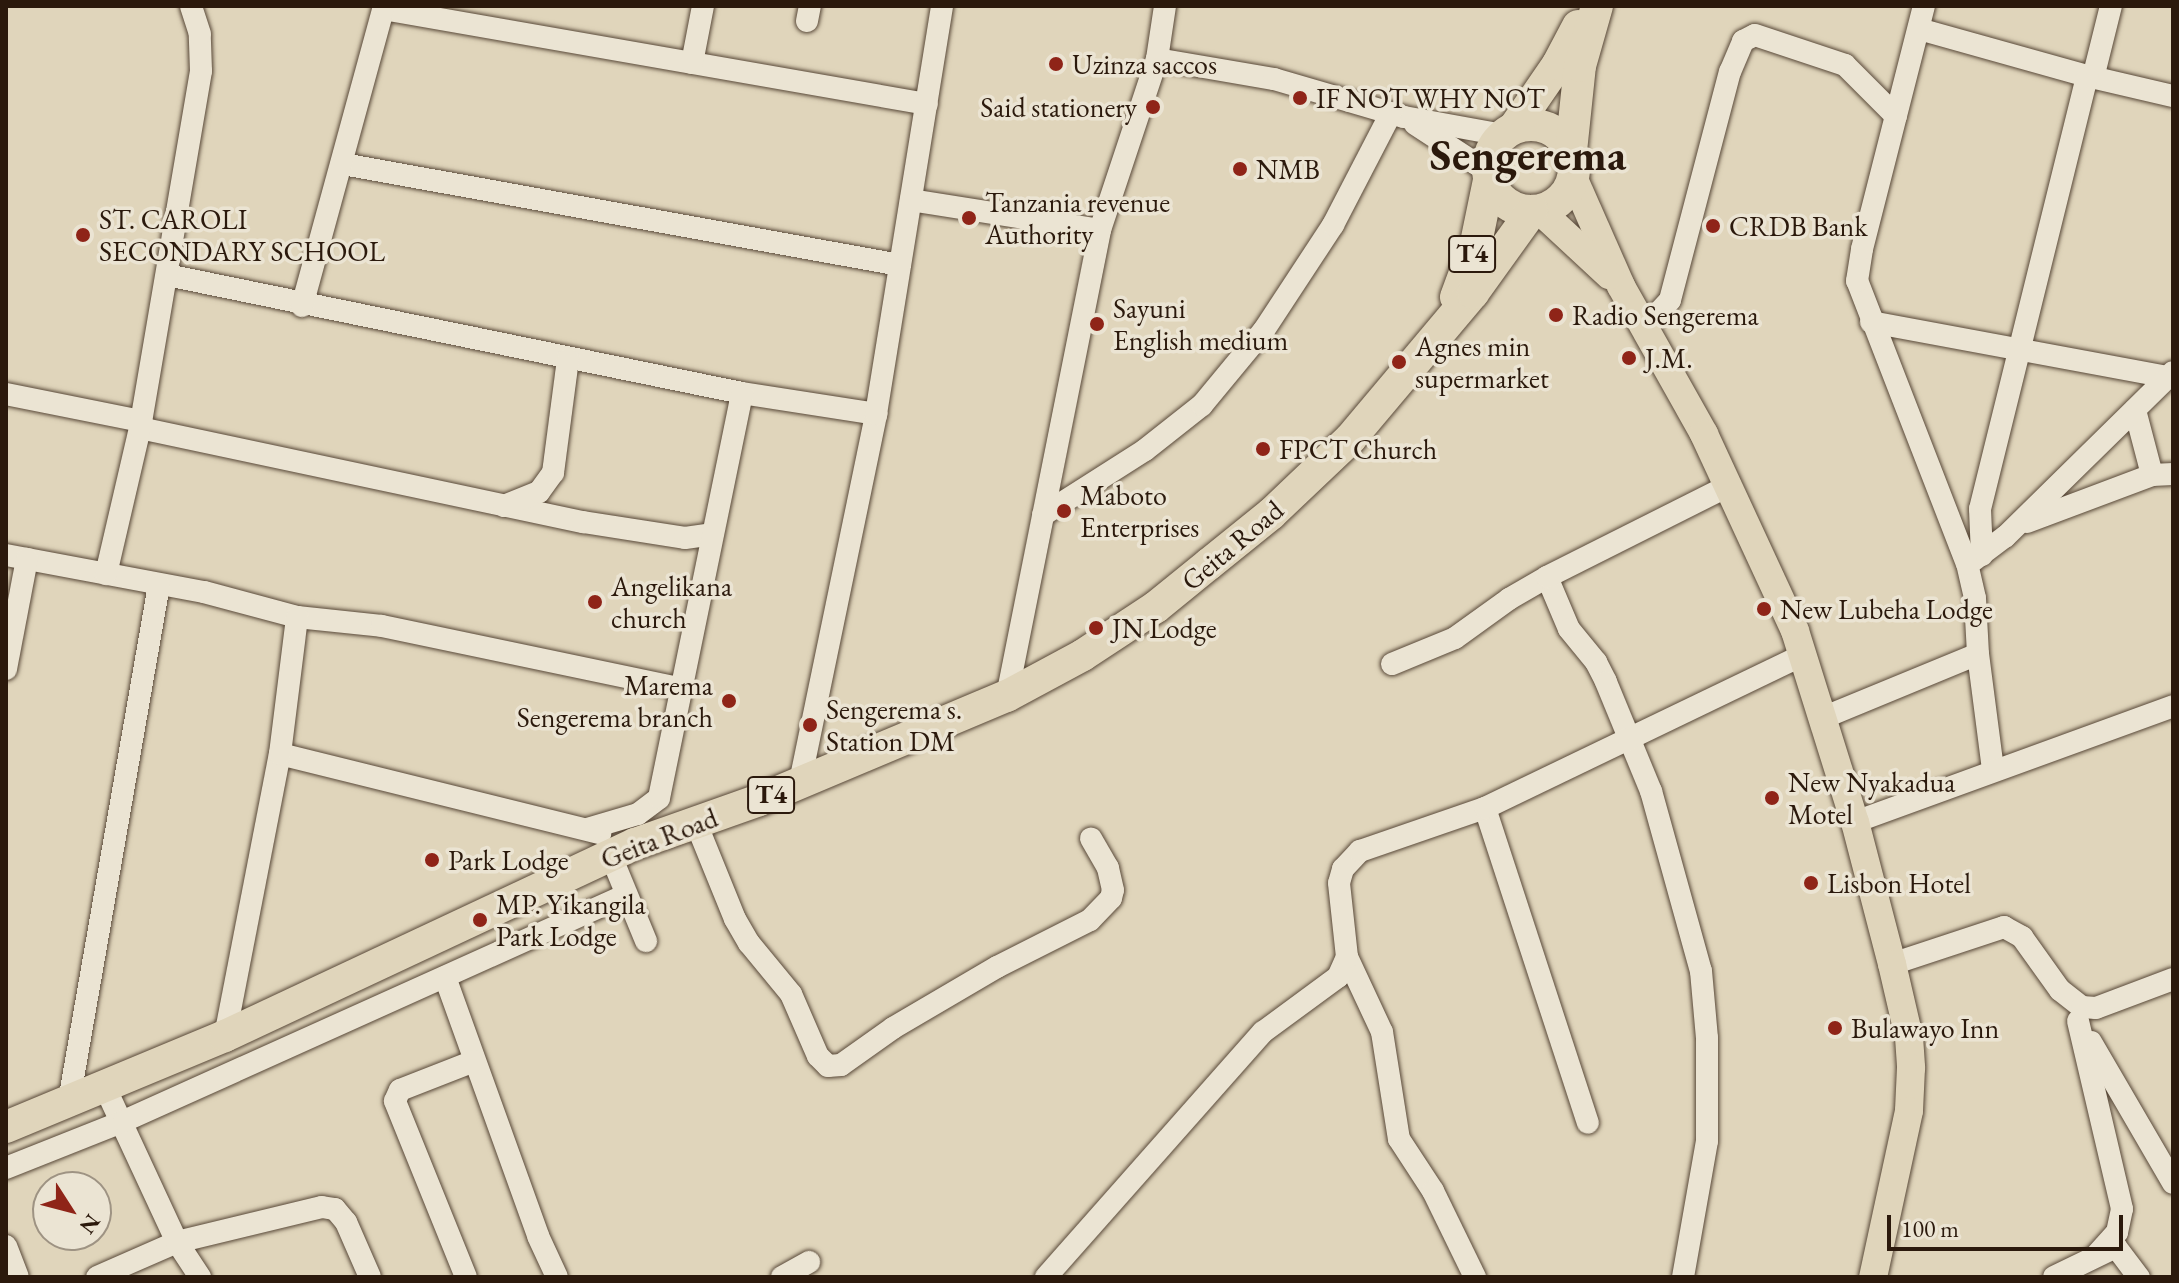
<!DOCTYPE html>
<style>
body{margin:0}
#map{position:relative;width:2179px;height:1283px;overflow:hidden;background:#e0d5bb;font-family:"EB Garamond",serif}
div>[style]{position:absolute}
.roads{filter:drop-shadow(0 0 2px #584838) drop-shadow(0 0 2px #584838)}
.minor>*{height:22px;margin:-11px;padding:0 11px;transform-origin:11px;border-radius:11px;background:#ebe4d3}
.major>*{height:28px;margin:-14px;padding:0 14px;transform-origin:14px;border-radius:14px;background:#e0d5bb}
.highway>*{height:32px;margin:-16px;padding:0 16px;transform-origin:16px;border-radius:16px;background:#e0d5bb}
.highway>.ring{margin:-16px;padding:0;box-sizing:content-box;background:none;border:32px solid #e0d5bb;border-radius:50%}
.dots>*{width:22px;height:22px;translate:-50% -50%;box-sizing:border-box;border:4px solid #ebe4d3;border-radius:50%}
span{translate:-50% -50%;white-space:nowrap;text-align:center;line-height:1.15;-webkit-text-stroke:7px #ebe4d3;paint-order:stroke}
.shield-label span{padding:2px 6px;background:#ebe4d3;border:2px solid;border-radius:6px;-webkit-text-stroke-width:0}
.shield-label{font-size:26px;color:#2b190c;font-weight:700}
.poi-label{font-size:28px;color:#2b190c}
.left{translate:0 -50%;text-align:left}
.right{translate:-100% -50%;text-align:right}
.street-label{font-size:28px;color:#2b190c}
.town-label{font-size:44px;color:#2b190c;font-weight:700}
.frame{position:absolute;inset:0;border:8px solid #2b190c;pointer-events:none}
.north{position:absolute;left:32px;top:1171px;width:80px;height:80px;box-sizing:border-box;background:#ebe4d3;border:2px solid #9e9383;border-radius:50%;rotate:126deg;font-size:22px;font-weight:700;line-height:32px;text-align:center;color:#2b190c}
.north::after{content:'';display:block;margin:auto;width:28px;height:36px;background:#8f2418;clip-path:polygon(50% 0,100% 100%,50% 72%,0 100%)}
.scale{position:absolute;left:1887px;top:1215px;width:236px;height:36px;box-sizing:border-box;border:4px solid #2b190c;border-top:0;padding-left:10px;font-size:24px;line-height:28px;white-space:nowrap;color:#2b190c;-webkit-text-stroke:6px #ebe4d3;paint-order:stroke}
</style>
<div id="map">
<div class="roads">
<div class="minor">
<i style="left:383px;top:9px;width:552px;rotate:9.91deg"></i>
<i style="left:807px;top:21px;width:15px;rotate:-79deg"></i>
<i style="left:1919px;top:29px;width:174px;rotate:15.6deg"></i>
<i style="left:2087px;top:76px;width:88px;rotate:13.1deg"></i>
<i style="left:1157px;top:59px;width:119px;rotate:9.7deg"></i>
<i style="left:1274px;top:79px;width:135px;rotate:16.3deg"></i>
<i style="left:1404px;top:117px;width:101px;rotate:10.3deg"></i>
<i style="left:692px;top:63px;width:58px;rotate:-79.1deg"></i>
<i style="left:2093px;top:78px;width:74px;rotate:-76deg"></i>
<i style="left:1415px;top:124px;width:86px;rotate:33.1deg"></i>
<i style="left:343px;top:164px;width:566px;rotate:10.28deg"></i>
<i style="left:911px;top:200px;width:191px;rotate:9deg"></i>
<i style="left:167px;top:275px;width:587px;rotate:11.6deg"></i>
<i style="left:742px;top:393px;width:136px;rotate:8.9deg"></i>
<i style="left:302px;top:306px;width:311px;rotate:-74.7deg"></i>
<i style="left:1871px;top:322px;width:303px;rotate:10.5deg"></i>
<i style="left:1644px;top:328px;width:38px;rotate:-47deg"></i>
<i style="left:1670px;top:300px;width:236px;rotate:-75.3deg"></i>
<i style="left:1730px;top:72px;width:34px;rotate:-67deg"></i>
<i style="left:1743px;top:41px;width:13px;rotate:-27deg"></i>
<i style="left:1755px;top:35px;width:95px;rotate:18.4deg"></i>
<i style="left:1845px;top:65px;width:72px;rotate:45deg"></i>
<i style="left:6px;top:394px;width:138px;rotate:11.3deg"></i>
<i style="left:2135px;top:410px;width:67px;rotate:75.3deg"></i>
<i style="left:140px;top:428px;width:453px;rotate:12deg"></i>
<i style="left:583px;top:522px;width:103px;rotate:8.9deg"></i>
<i style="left:685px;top:538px;width:27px;rotate:-8deg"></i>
<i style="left:504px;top:506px;width:38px;rotate:-22deg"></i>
<i style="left:539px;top:492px;width:24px;rotate:-54deg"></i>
<i style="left:553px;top:473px;width:115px;rotate:-82.5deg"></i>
<i style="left:1043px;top:515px;width:121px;rotate:-32.5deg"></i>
<i style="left:1145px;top:450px;width:73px;rotate:-38.3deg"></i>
<i style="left:1202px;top:405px;width:97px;rotate:-50.4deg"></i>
<i style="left:1264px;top:330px;width:126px;rotate:-56.7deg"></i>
<i style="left:1333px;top:225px;width:126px;rotate:-62.6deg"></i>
<i style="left:2027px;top:522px;width:134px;rotate:-20.6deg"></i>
<i style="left:2152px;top:475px;width:21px;rotate:-3deg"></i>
<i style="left:6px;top:555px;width:201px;rotate:10.6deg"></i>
<i style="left:204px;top:592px;width:96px;rotate:15deg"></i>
<i style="left:297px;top:617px;width:85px;rotate:6deg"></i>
<i style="left:382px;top:626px;width:304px;rotate:11.8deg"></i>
<i style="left:1982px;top:555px;width:46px;rotate:-92.5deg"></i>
<i style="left:1980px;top:509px;width:446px;rotate:-76.1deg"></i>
<i style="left:1974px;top:560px;width:39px;rotate:-37deg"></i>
<i style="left:2005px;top:537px;width:235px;rotate:-44.5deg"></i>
<i style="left:106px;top:574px;width:150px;rotate:-76.9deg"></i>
<i style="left:140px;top:428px;width:362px;rotate:-80.3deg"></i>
<i style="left:201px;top:71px;width:37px;rotate:-92deg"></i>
<i style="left:200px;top:34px;width:29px;rotate:-108deg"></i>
<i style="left:1547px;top:577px;width:56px;rotate:67.1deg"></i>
<i style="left:1569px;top:629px;width:43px;rotate:50.7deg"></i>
<i style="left:1596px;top:662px;width:22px;rotate:63deg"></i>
<i style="left:1606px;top:682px;width:118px;rotate:67.6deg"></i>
<i style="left:1651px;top:791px;width:187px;rotate:74.5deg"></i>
<i style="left:1701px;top:971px;width:67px;rotate:84.9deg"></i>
<i style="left:1707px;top:1038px;width:103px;rotate:90deg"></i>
<i style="left:1707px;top:1141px;width:138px;rotate:100deg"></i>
<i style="left:1978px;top:654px;width:116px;rotate:82.6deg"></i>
<i style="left:1392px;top:664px;width:68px;rotate:-22.4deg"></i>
<i style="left:1455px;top:638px;width:67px;rotate:-35.8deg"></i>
<i style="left:1509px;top:599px;width:44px;rotate:-30.1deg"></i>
<i style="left:1547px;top:577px;width:203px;rotate:-26.7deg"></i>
<i style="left:6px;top:669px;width:112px;rotate:-79.2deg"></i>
<i style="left:1007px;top:696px;width:475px;rotate:-78.7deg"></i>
<i style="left:1100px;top:230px;width:180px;rotate:-71.6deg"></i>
<i style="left:1157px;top:59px;width:54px;rotate:-81.4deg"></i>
<i style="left:1825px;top:717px;width:165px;rotate:-22.4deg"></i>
<i style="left:1978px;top:654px;width:56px;rotate:-93.1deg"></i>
<i style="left:1975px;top:598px;width:35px;rotate:-103deg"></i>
<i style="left:1967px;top:564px;width:304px;rotate:-111.2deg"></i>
<i style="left:1857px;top:281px;width:32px;rotate:-81deg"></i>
<i style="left:1862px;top:249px;width:251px;rotate:-75.7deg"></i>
<i style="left:280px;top:754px;width:330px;rotate:13.9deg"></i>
<i style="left:800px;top:782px;width:376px;rotate:-78.3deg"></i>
<i style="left:876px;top:414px;width:413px;rotate:-80.8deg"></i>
<i style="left:1485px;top:808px;width:331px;rotate:71.9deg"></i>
<i style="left:1855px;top:822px;width:338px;rotate:-20deg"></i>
<i style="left:696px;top:823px;width:104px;rotate:67.9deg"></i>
<i style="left:735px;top:919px;width:28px;rotate:60deg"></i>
<i style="left:749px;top:943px;width:66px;rotate:50.5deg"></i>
<i style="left:791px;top:994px;width:68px;rotate:66.5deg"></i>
<i style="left:818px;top:1056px;width:14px;rotate:45deg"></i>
<i style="left:828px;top:1066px;width:13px;rotate:-4deg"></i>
<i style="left:841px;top:1065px;width:64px;rotate:-35.4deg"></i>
<i style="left:893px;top:1028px;width:121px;rotate:-30.4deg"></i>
<i style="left:997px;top:967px;width:104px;rotate:-26.8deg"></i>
<i style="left:1090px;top:920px;width:30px;rotate:-46deg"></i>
<i style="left:1111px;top:898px;width:8px;rotate:-76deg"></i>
<i style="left:1113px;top:890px;width:23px;rotate:-103deg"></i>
<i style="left:1108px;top:868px;width:34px;rotate:-120deg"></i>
<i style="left:587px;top:829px;width:53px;rotate:-16.4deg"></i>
<i style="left:638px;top:814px;width:26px;rotate:-37deg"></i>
<i style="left:659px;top:798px;width:413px;rotate:-78.4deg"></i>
<i style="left:611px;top:856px;width:92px;rotate:67.6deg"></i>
<i style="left:1347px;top:957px;width:83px;rotate:65deg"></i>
<i style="left:1382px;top:1032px;width:108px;rotate:81deg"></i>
<i style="left:1399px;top:1139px;width:62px;rotate:56.8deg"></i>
<i style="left:1433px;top:1191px;width:96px;rotate:64deg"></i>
<i style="left:1892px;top:964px;width:118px;rotate:-18.3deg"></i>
<i style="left:2004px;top:927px;width:21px;rotate:29deg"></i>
<i style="left:2022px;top:937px;width:65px;rotate:54.4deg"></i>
<i style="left:2060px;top:990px;width:28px;rotate:38deg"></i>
<i style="left:2082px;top:1007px;width:14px;rotate:4deg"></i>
<i style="left:2096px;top:1008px;width:82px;rotate:-20.6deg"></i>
<i style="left:445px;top:977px;width:275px;rotate:70.2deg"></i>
<i style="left:538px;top:1236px;width:45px;rotate:65.1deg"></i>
<i style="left:2078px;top:1021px;width:193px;rotate:76.8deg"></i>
<i style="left:2122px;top:1209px;width:24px;rotate:102deg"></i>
<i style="left:2117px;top:1232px;width:31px;rotate:132deg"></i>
<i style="left:225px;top:1036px;width:287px;rotate:-79deg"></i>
<i style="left:280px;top:754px;width:138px;rotate:-82.9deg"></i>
<i style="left:2091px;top:1042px;width:163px;rotate:59.8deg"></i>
<i style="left:104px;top:1085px;width:173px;rotate:65.1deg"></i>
<i style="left:177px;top:1242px;width:42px;rotate:56.7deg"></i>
<i style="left:69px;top:1101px;width:524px;rotate:-80.11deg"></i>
<i style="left:6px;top:1168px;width:127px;rotate:-21.7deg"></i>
<i style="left:124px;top:1121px;width:551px;rotate:-24.24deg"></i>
<i style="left:6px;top:1246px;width:33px;rotate:69deg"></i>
<i style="left:97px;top:1277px;width:87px;rotate:-23.6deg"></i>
<i style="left:177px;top:1242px;width:149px;rotate:-13.6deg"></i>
<i style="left:322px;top:1207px;width:13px;rotate:9deg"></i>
<i style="left:335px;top:1209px;width:17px;rotate:50deg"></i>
<i style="left:346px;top:1222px;width:60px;rotate:66.4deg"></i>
<i style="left:466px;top:1277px;width:190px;rotate:-112deg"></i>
<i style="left:395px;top:1101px;width:12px;rotate:-66deg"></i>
<i style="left:400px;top:1090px;width:79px;rotate:-21.4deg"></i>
<i style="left:782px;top:1277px;width:31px;rotate:-29deg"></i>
<i style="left:1046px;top:1277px;width:327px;rotate:-48.5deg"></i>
<i style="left:1263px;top:1032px;width:93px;rotate:-36.3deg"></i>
<i style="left:1338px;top:977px;width:22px;rotate:-66deg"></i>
<i style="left:1347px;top:957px;width:74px;rotate:-96.2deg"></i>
<i style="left:1339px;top:883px;width:15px;rotate:-74deg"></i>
<i style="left:1343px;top:869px;width:25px;rotate:-47deg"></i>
<i style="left:1360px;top:851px;width:132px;rotate:-19deg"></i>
<i style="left:1485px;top:808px;width:353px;rotate:-25.7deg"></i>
<i style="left:2054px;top:1277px;width:69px;rotate:-25.8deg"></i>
<i style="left:2116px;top:1247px;width:38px;rotate:53deg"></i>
</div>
<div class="major">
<i style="left:1573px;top:177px;width:119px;rotate:66.2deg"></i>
<i style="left:1621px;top:286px;width:170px;rotate:60.7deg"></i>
<i style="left:1704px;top:434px;width:217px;rotate:65.2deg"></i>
<i style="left:1795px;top:631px;width:200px;rotate:72.6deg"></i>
<i style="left:1855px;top:822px;width:147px;rotate:75.4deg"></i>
<i style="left:1892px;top:964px;width:75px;rotate:76.9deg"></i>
<i style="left:1909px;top:1037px;width:31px;rotate:86deg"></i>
<i style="left:1911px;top:1068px;width:43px;rotate:92.7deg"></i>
<i style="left:1909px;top:1111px;width:170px;rotate:102.2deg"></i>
<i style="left:1539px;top:210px;width:96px;rotate:42.9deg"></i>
</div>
<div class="highway">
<i class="ring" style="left:1488px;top:125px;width:54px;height:54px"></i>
<i style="left:1514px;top:128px;width:78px;rotate:-55.5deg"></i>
<i style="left:1558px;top:64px;width:43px;rotate:-62.2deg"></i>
<i style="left:1571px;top:151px;width:85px;rotate:-84deg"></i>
<i style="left:1580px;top:66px;width:62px;rotate:-74.2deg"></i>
<i style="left:1456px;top:297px;width:58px;rotate:-69.7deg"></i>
<i style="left:1476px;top:243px;width:64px;rotate:-78.3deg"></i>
<i style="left:6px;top:1127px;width:237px;rotate:-22.6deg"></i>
<i style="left:225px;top:1036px;width:453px;rotate:-25.1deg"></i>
<i style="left:635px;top:844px;width:132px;rotate:-19.5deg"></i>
<i style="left:759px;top:800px;width:269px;rotate:-22.8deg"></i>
<i style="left:1007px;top:696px;width:86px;rotate:-28.3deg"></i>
<i style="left:1083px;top:655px;width:87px;rotate:-33.3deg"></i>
<i style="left:1156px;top:607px;width:68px;rotate:-39.1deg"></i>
<i style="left:1209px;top:564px;width:80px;rotate:-38.9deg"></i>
<i style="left:1271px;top:514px;width:109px;rotate:-43.5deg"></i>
<i style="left:1350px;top:439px;width:191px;rotate:-49.9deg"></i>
<i style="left:1473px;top:293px;width:101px;rotate:-54.3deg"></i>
</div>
</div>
<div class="dots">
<i style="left:1056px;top:64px;background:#8f2418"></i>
<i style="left:1300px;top:98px;background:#8f2418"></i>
<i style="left:1153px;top:107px;background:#8f2418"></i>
<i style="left:1240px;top:169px;background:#8f2418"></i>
<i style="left:969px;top:218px;background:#8f2418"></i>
<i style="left:1713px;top:226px;background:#8f2418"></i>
<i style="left:83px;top:235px;background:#8f2418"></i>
<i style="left:1556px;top:315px;background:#8f2418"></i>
<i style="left:1097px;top:324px;background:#8f2418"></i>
<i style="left:1629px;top:358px;background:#8f2418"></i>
<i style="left:1399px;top:362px;background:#8f2418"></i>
<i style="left:1263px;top:449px;background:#8f2418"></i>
<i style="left:1064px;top:511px;background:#8f2418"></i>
<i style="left:595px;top:602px;background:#8f2418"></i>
<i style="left:1764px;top:609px;background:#8f2418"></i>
<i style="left:1096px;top:628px;background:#8f2418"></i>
<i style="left:729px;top:701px;background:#8f2418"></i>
<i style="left:810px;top:725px;background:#8f2418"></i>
<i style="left:1772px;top:798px;background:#8f2418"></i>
<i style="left:432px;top:860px;background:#8f2418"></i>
<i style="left:1811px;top:883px;background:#8f2418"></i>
<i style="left:480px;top:920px;background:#8f2418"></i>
<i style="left:1835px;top:1028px;background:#8f2418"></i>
</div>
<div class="shield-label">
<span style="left:1472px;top:254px">T4</span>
<span style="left:771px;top:795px">T4</span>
</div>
<div class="poi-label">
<span class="left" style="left:1072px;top:64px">Uzinza saccos</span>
<span class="left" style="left:1316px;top:98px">IF NOT WHY NOT</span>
<span class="right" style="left:1137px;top:107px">Said stationery</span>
<span class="left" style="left:1256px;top:169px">NMB</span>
<span class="left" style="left:985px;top:218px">Tanzania revenue<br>Authority</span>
<span class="left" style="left:99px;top:235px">ST. CAROLI<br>SECONDARY SCHOOL</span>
<span class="left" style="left:1729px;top:226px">CRDB Bank</span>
<span class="left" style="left:1113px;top:324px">Sayuni<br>English medium</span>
<span class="left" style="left:1572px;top:315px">Radio Sengerema</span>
<span class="left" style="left:1415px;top:362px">Agnes min<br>supermarket</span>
<span class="left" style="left:1645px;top:358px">J.M.</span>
<span class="left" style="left:1279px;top:449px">FPCT Church</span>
<span class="left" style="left:1080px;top:511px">Maboto<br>Enterprises</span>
<span class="left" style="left:611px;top:602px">Angelikana<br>church</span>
<span class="left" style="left:1780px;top:609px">New Lubeha Lodge</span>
<span class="left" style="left:1112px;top:628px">JN Lodge</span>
<span class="right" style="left:713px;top:701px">Marema<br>Sengerema branch</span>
<span class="left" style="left:826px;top:725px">Sengerema s.<br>Station DM</span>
<span class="left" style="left:1788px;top:798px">New Nyakadua<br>Motel</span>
<span class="left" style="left:448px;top:860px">Park Lodge</span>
<span class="left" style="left:1827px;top:883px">Lisbon Hotel</span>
<span class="left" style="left:496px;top:920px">MP. Yikangila<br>Park Lodge</span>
<span class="left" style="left:1851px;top:1028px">Bulawayo Inn</span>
</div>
<div class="street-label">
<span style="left:1232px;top:545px;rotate:-40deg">Geita Road</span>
<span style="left:659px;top:838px;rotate:-21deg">Geita Road</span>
</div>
<div class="town-label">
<span style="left:1528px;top:155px">Sengerema</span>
</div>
<div class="frame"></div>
<div class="north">N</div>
<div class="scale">100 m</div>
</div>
